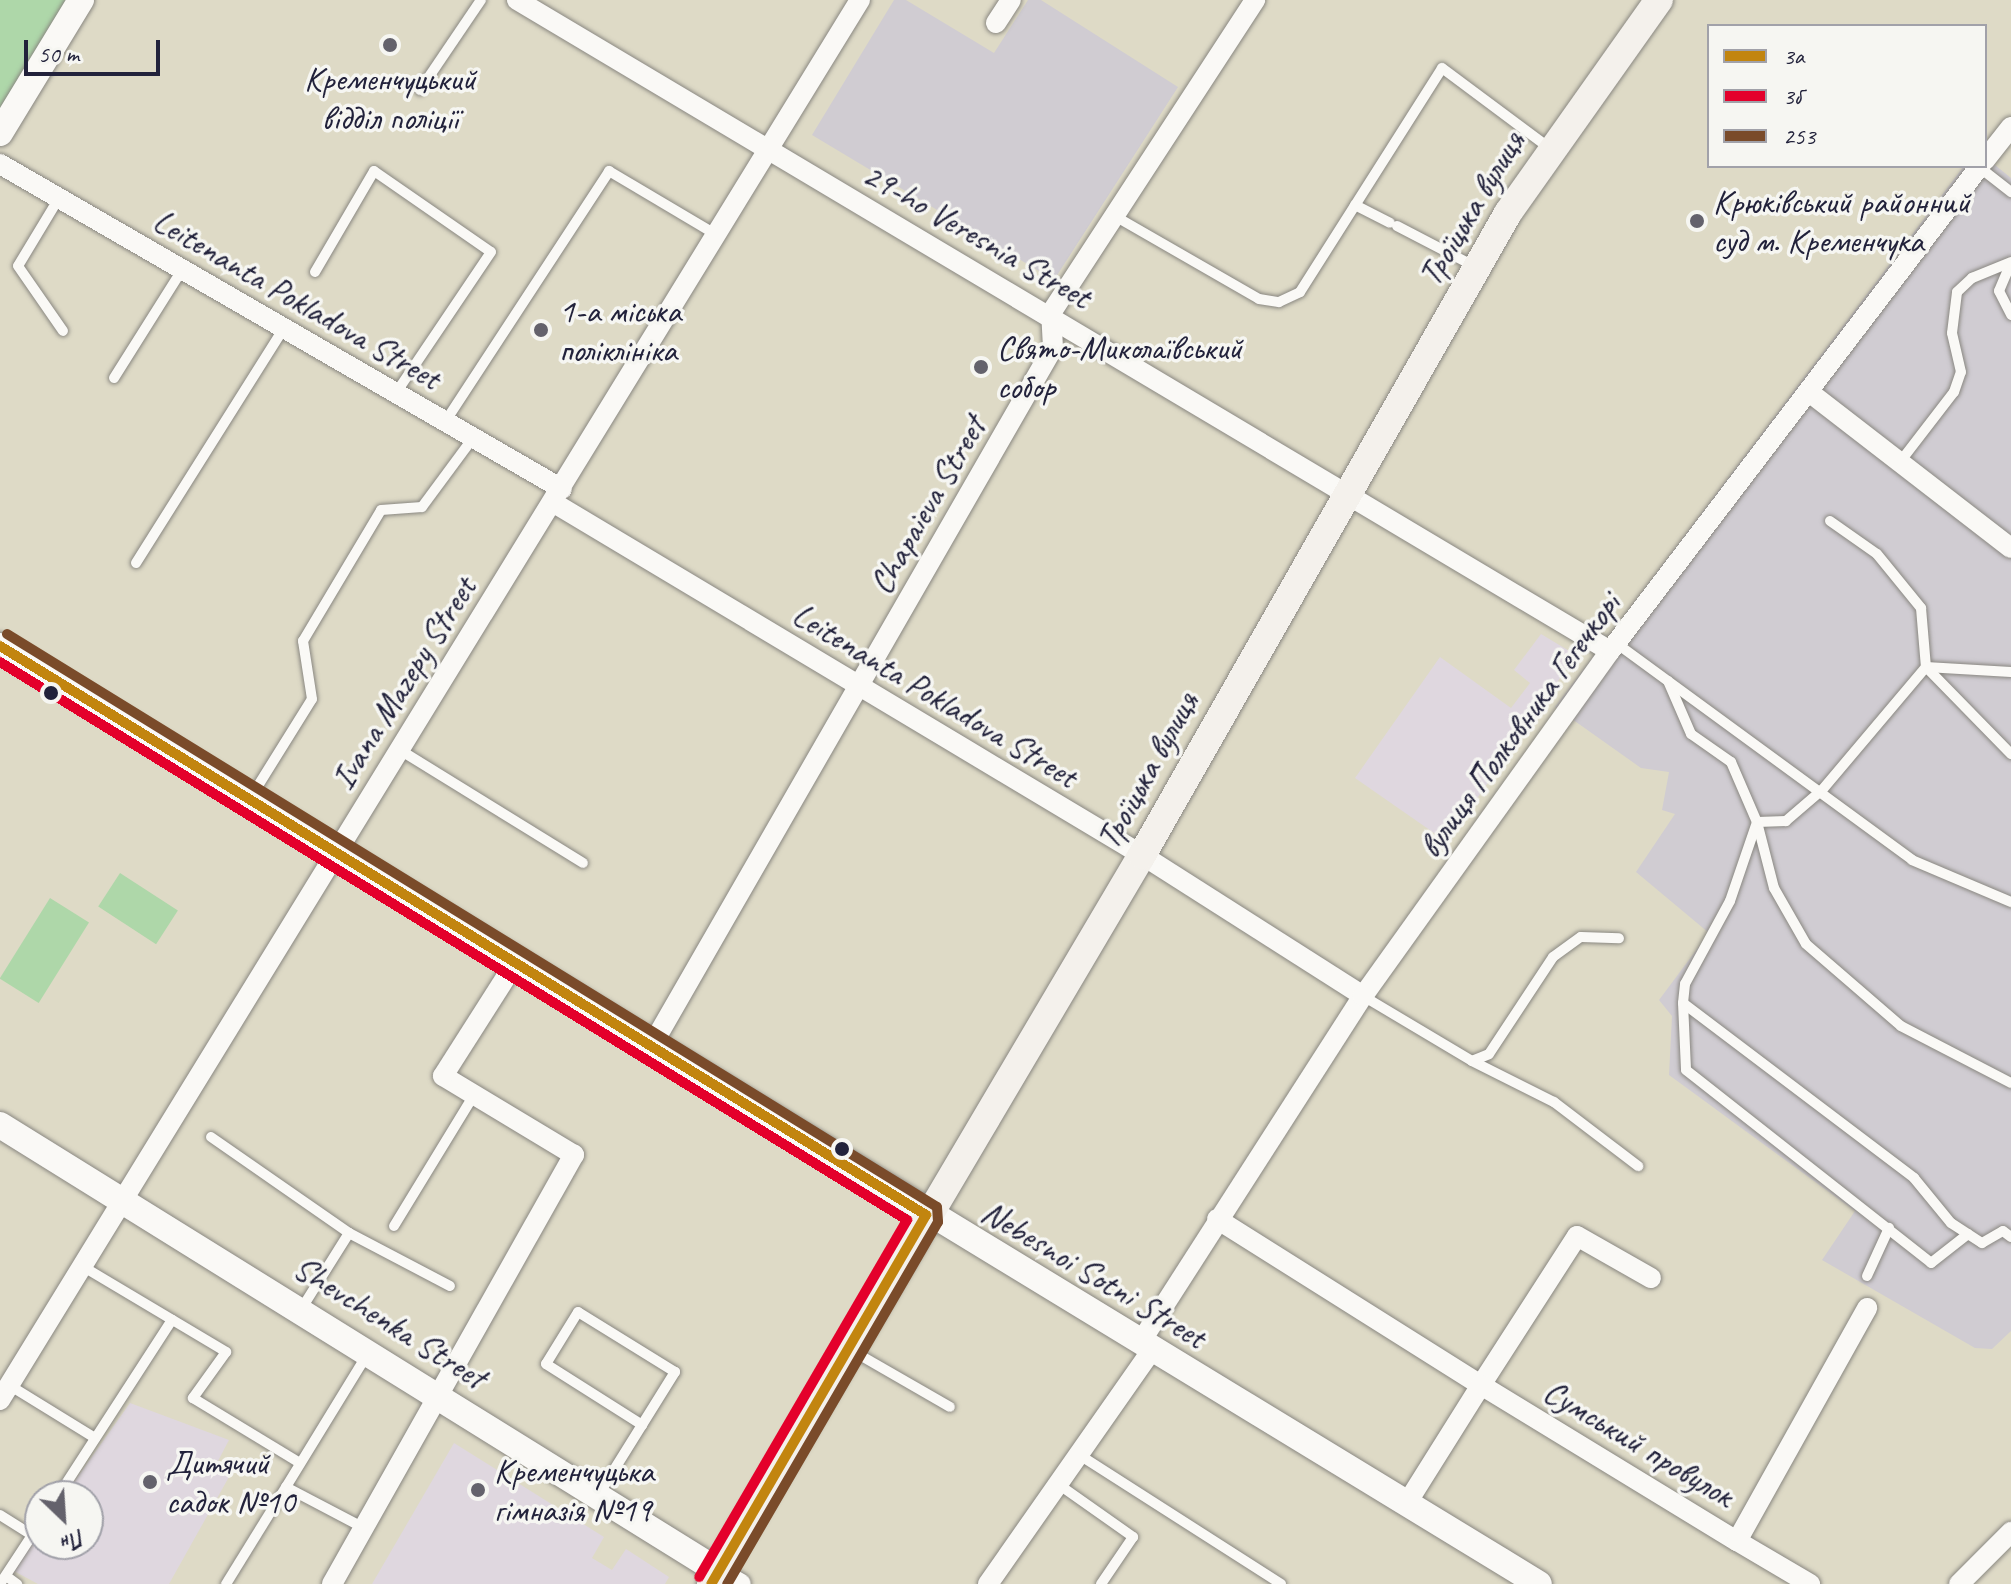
<!DOCTYPE html>
<meta charset="utf-8">
<style>
body{margin:0}
#map{position:relative;width:2011px;height:1584px;overflow:hidden;background:#dedac6;font-family:Caveat,sans-serif}
div>[style]{position:absolute}
.built>*{inset:0;background:#dfd7df}
.industrial>*{inset:0;background:#d0ccd2}
.green>*{inset:0;background:#aed7a9;transform-origin:0 0}
.roads{filter:drop-shadow(0 0 2px #898781) drop-shadow(0 0 2px #898781)}
.service>*{height:10px;margin:-5px;padding:0 5px;transform-origin:5px;border-radius:5px;background:#faf9f6}
.minor>*{height:20px;margin:-10px;padding:0 10px;transform-origin:10px;border-radius:10px;background:#faf9f6}
.tertiary>*{height:26px;margin:-13px;padding:0 13px;transform-origin:13px;border-radius:13px;background:#faf9f6}
.secondary>*{height:28px;margin:-14px;padding:0 14px;transform-origin:14px;border-radius:14px;background:#f4f1ec}
.bus-1>*{height:10px;margin:-5px;padding:0 5px;transform-origin:5px;border-radius:5px;background:#c2850f}
.bus-2>*{height:10px;margin:-5px;padding:0 5px;transform-origin:5px;border-radius:5px;background:#e4002b}
.bus-3>*{height:10px;margin:-5px;padding:0 5px;transform-origin:5px;border-radius:5px;background:#7a4b2a}
.dots>*{width:22px;height:22px;translate:-50% -50%;box-sizing:border-box;border:4px solid #f6f6f2;border-radius:50%}
span{translate:-50% -50%;white-space:nowrap;text-align:center;line-height:1.15;-webkit-text-stroke:7px #f6f6f2;paint-order:stroke}
.poi-label{font-size:34px;color:#22223b}
.left{translate:0 -50%;text-align:left}
.street-label{font-size:34px;color:#22223b}
.legend{position:absolute;left:1707px;top:24px;width:280px;height:144px;box-sizing:border-box;background:#f6f6f2;border:2px solid #a1a1a9;margin:0;padding:10px 14px;list-style:none;font-size:24px;color:#22223b}
.legend li{display:flex;align-items:center;gap:16px;height:40px}
.legend b{width:40px;border:2px solid #a1a1a9}
.north{position:absolute;left:24px;top:1480px;width:80px;height:80px;box-sizing:border-box;background:#f6f6f2;border:2px solid #a1a1a9;border-radius:50%;rotate:155deg;font-size:22px;font-weight:700;line-height:32px;text-align:center;color:#22223b}
.north::after{content:'';display:block;margin:auto;width:28px;height:36px;background:#64626c;clip-path:polygon(50% 0,100% 100%,50% 72%,0 100%)}
.scale{position:absolute;left:24px;top:40px;width:136px;height:36px;box-sizing:border-box;border:4px solid #22223b;border-top:0;padding-left:10px;font-size:24px;line-height:28px;white-space:nowrap;color:#22223b;-webkit-text-stroke:6px #f6f6f2;paint-order:stroke}
</style>
<div id="map">
<div class="built">
<i style="clip-path:polygon(1541px 634px,1576px 655px,1447px 842px,1355px 778px,1440px 657px,1511px 708px,1530px 683px,1514px 670px)"></i>
<i style="clip-path:polygon(130px 1403px,229px 1440px,218px 1461px,234px 1468px,169px 1584px,38px 1584px,12px 1570px,40px 1530px,40px 1544px,88px 1544px,88px 1496px,64px 1496px)"></i>
<i style="clip-path:polygon(454px 1443px,604px 1537px,592px 1558px,612px 1570px,626px 1549px,669px 1577px,665px 1584px,372px 1584px)"></i>
</div>
<div class="industrial">
<i style="clip-path:polygon(894px 0,906px 0,994px 53px,1028px 0,1041px 0,1178px 87px,1054px 280px,812px 135px)"></i>
<i style="clip-path:polygon(1985px 157px,2011px 178px,2011px 1331px,1992px 1349px,1975px 1348px,1822px 1260px,1855px 1211px,1669px 1075px,1672px 1016px,1659px 1000px,1709px 933px,1636px 872px,1675px 814px,1662px 810px,1669px 772px,1641px 768px,1555px 707px,1964px 166px,1985px 166px)"></i>
</div>
<div class="green">
<i style="clip-path:polygon(0 0,81px 0,0 135px)"></i>
<i style="left:120px;top:873px;width:69px;height:40px;rotate:33deg"></i>
<i style="left:50px;top:898px;width:46px;height:95px;rotate:32deg"></i>
</div>
<div class="roads">
<div class="service">
<i style="left:420px;top:90px;width:109px;rotate:-55.9deg"></i>
<i style="left:1979px;top:167px;width:41px;rotate:38deg"></i>
<i style="left:59px;top:198px;width:79px;rotate:121.1deg"></i>
<i style="left:18px;top:266px;width:79px;rotate:55.3deg"></i>
<i style="left:1355px;top:205px;width:39px;rotate:27deg"></i>
<i style="left:1113px;top:215px;width:168px;rotate:29.9deg"></i>
<i style="left:1259px;top:299px;width:20px;rotate:9deg"></i>
<i style="left:1279px;top:302px;width:23px;rotate:-25deg"></i>
<i style="left:1300px;top:292px;width:265px;rotate:-57.6deg"></i>
<i style="left:1442px;top:68px;width:132px;rotate:36.7deg"></i>
<i style="left:1397px;top:226px;width:87px;rotate:27.5deg"></i>
<i style="left:2010px;top:265px;width:28px;rotate:113deg"></i>
<i style="left:1999px;top:291px;width:27px;rotate:63deg"></i>
<i style="left:315px;top:272px;width:117px;rotate:-59.7deg"></i>
<i style="left:374px;top:171px;width:142px;rotate:34.7deg"></i>
<i style="left:491px;top:252px;width:170px;rotate:124deg"></i>
<i style="left:114px;top:378px;width:128px;rotate:-57.8deg"></i>
<i style="left:445px;top:422px;width:300px;rotate:-56.8deg"></i>
<i style="left:609px;top:171px;width:126px;rotate:30.7deg"></i>
<i style="left:1900px;top:462px;width:88px;rotate:-52.4deg"></i>
<i style="left:1954px;top:392px;width:21px;rotate:-71deg"></i>
<i style="left:1961px;top:372px;width:40px;rotate:-103deg"></i>
<i style="left:1952px;top:333px;width:41px;rotate:-83deg"></i>
<i style="left:1957px;top:292px;width:21px;rotate:-43deg"></i>
<i style="left:1972px;top:278px;width:42px;rotate:-22.3deg"></i>
<i style="left:1830px;top:521px;width:57px;rotate:35.1deg"></i>
<i style="left:1877px;top:554px;width:70px;rotate:50.8deg"></i>
<i style="left:1921px;top:608px;width:59px;rotate:85.2deg"></i>
<i style="left:1926px;top:667px;width:161px;rotate:130.2deg"></i>
<i style="left:1822px;top:790px;width:48px;rotate:139.3deg"></i>
<i style="left:1786px;top:821px;width:29px;rotate:178deg"></i>
<i style="left:1757px;top:822px;width:83px;rotate:108.9deg"></i>
<i style="left:1730px;top:901px;width:94px;rotate:118.5deg"></i>
<i style="left:1685px;top:984px;width:19px;rotate:96deg"></i>
<i style="left:1683px;top:1003px;width:290px;rotate:37.1deg"></i>
<i style="left:1914px;top:1178px;width:58px;rotate:50.6deg"></i>
<i style="left:1951px;top:1223px;width:37px;rotate:33deg"></i>
<i style="left:1982px;top:1243px;width:24px;rotate:-30deg"></i>
<i style="left:2003px;top:1231px;width:10px;rotate:37deg"></i>
<i style="left:136px;top:563px;width:278px;rotate:-57.8deg"></i>
<i style="left:1616px;top:643px;width:367px;rotate:36.2deg"></i>
<i style="left:1912px;top:860px;width:108px;rotate:23deg"></i>
<i style="left:1926px;top:667px;width:122px;rotate:45.7deg"></i>
<i style="left:1926px;top:667px;width:85px;rotate:3.4deg"></i>
<i style="left:1668px;top:681px;width:58px;rotate:66.5deg"></i>
<i style="left:1691px;top:734px;width:49px;rotate:35deg"></i>
<i style="left:1731px;top:762px;width:65px;rotate:66.6deg"></i>
<i style="left:1757px;top:822px;width:68px;rotate:75.6deg"></i>
<i style="left:1774px;top:888px;width:64px;rotate:60.3deg"></i>
<i style="left:1806px;top:944px;width:125px;rotate:40.8deg"></i>
<i style="left:1901px;top:1026px;width:124px;rotate:27.4deg"></i>
<i style="left:400px;top:750px;width:215px;rotate:31.7deg"></i>
<i style="left:251px;top:797px;width:115px;rotate:-58.1deg"></i>
<i style="left:312px;top:699px;width:59px;rotate:-98.8deg"></i>
<i style="left:303px;top:641px;width:152px;rotate:-59.2deg"></i>
<i style="left:381px;top:510px;width:41px;rotate:-4.2deg"></i>
<i style="left:422px;top:507px;width:86px;rotate:-53.5deg"></i>
<i style="left:1363px;top:996px;width:127px;rotate:30.8deg"></i>
<i style="left:1472px;top:1061px;width:18px;rotate:-22deg"></i>
<i style="left:1489px;top:1054px;width:116px;rotate:-56.6deg"></i>
<i style="left:1553px;top:957px;width:34px;rotate:-36deg"></i>
<i style="left:1581px;top:937px;width:38px;rotate:2deg"></i>
<i style="left:1683px;top:1003px;width:67px;rotate:87.4deg"></i>
<i style="left:1686px;top:1070px;width:312px;rotate:38.2deg"></i>
<i style="left:1931px;top:1263px;width:47px;rotate:-38.1deg"></i>
<i style="left:1472px;top:1061px;width:92px;rotate:26.6deg"></i>
<i style="left:1554px;top:1102px;width:106px;rotate:37.3deg"></i>
<i style="left:211px;top:1137px;width:168px;rotate:34.8deg"></i>
<i style="left:349px;top:1233px;width:89px;rotate:122.1deg"></i>
<i style="left:394px;top:1226px;width:153px;rotate:-58.6deg"></i>
<i style="left:349px;top:1233px;width:114px;rotate:27.7deg"></i>
<i style="left:82px;top:1266px;width:168px;rotate:30.8deg"></i>
<i style="left:226px;top:1352px;width:57px;rotate:125.7deg"></i>
<i style="left:193px;top:1398px;width:125px;rotate:31.3deg"></i>
<i style="left:1867px;top:1276px;width:53px;rotate:-65.4deg"></i>
<i style="left:851px;top:1350px;width:114px;rotate:29.9deg"></i>
<i style="left:9px;top:1385px;width:101px;rotate:31.6deg"></i>
<i style="left:1078px;top:1454px;width:241px;rotate:32.6deg"></i>
<i style="left:1058px;top:1484px;width:92px;rotate:35.2deg"></i>
<i style="left:1133px;top:1537px;width:57px;rotate:124.2deg"></i>
<i style="left:599px;top:1494px;width:144px;rotate:-58.1deg"></i>
<i style="left:675px;top:1372px;width:114px;rotate:-148.3deg"></i>
<i style="left:578px;top:1312px;width:61px;rotate:121.6deg"></i>
<i style="left:546px;top:1364px;width:114px;rotate:32.4deg"></i>
<i style="left:58px;top:1496px;width:210px;rotate:-57.1deg"></i>
<i style="left:0;top:1515px;width:38px;rotate:32deg"></i>
<i style="left:364px;top:1528px;width:88px;rotate:-152.3deg"></i>
<i style="left:286px;top:1487px;width:157px;rotate:-58.5deg"></i>
<i style="left:6px;top:1576px;width:14px;rotate:36deg"></i>
<i style="left:0;top:1584px;width:73px;rotate:-56.7deg"></i>
<i style="left:226px;top:1584px;width:114px;rotate:-58.3deg"></i>
</div>
<div class="minor">
<i style="left:517px;top:0;width:1272px;rotate:30.78deg"></i>
<i style="left:996px;top:23px;width:27px;rotate:-57deg"></i>
<i style="left:1985px;top:160px;width:42px;rotate:-51.8deg"></i>
<i style="left:0;top:164px;width:649px;rotate:30.04deg"></i>
<i style="left:1809px;top:392px;width:255px;rotate:37.7deg"></i>
<i style="left:554px;top:503px;width:685px;rotate:30.91deg"></i>
<i style="left:1142px;top:855px;width:262px;rotate:32.5deg"></i>
<i style="left:651px;top:1047px;width:806px;rotate:-60.1deg"></i>
<i style="left:1053px;top:348px;width:35px;rotate:-93deg"></i>
<i style="left:1051px;top:313px;width:374px;rotate:-56.9deg"></i>
<i style="left:1217px;top:1219px;width:312px;rotate:32.2deg"></i>
<i style="left:1481px;top:1385px;width:177px;rotate:-57.2deg"></i>
<i style="left:1577px;top:1236px;width:85px;rotate:29.6deg"></i>
<i style="left:1140px;top:1343px;width:412px;rotate:-57.3deg"></i>
<i style="left:1363px;top:996px;width:424px;rotate:-54.4deg"></i>
<i style="left:1610px;top:651px;width:610px;rotate:-52.66deg"></i>
<i style="left:0;top:1400px;width:1643px;rotate:-58.44deg"></i>
<i style="left:1407px;top:1503px;width:139px;rotate:-57.9deg"></i>
<i style="left:1481px;top:1385px;width:300px;rotate:31.4deg"></i>
<i style="left:1737px;top:1541px;width:267px;rotate:-60.8deg"></i>
<i style="left:1737px;top:1541px;width:85px;rotate:30.5deg"></i>
<i style="left:718px;top:1571px;width:26px;rotate:29deg"></i>
<i style="left:332px;top:1584px;width:493px;rotate:-60.6deg"></i>
<i style="left:574px;top:1155px;width:153px;rotate:-148.9deg"></i>
<i style="left:443px;top:1076px;width:138px;rotate:-57.5deg"></i>
<i style="left:988px;top:1584px;width:286px;rotate:-55deg"></i>
<i style="left:1959px;top:1584px;width:74px;rotate:-45deg"></i>
</div>
<div class="tertiary">
<i style="left:0;top:133px;width:156px;rotate:-58.7deg"></i>
<i style="left:0;top:646px;width:1802px;rotate:31.36deg"></i>
<i style="left:0;top:1125px;width:845px;rotate:31.85deg"></i>
</div>
<div class="secondary">
<i style="left:711px;top:1584px;width:847px;rotate:-59.41deg"></i>
<i style="left:1142px;top:855px;width:739px;rotate:-60.31deg"></i>
<i style="left:1508px;top:213px;width:261px;rotate:-54.7deg"></i>
</div>
</div>
<div class="bus-1">
<i style="left:0;top:646px;width:1087px;rotate:31.57deg"></i>
<i style="left:926px;top:1215px;width:427px;rotate:120.2deg"></i>
</div>
<div class="bus-2">
<i style="left:0;top:662px;width:1065px;rotate:31.6deg"></i>
<i style="left:907px;top:1220px;width:413px;rotate:120.2deg"></i>
</div>
<div class="bus-3">
<i style="left:7px;top:634px;width:1092px;rotate:31.64deg"></i>
<i style="left:937px;top:1207px;width:15px;rotate:86deg"></i>
<i style="left:938px;top:1222px;width:419px;rotate:120.2deg"></i>
</div>
<div class="dots">
<i style="left:390px;top:45px;background:#64626c"></i>
<i style="left:1697px;top:221px;background:#64626c"></i>
<i style="left:541px;top:330px;background:#64626c"></i>
<i style="left:981px;top:367px;background:#64626c"></i>
<i style="left:51px;top:693px;background:#22223b"></i>
<i style="left:842px;top:1149px;background:#22223b"></i>
<i style="left:150px;top:1482px;background:#64626c"></i>
<i style="left:478px;top:1490px;background:#64626c"></i>
</div>
<div class="poi-label">
<span style="left:390px;top:98px">Кременчуцький<br>відділ поліції</span>
<span class="left" style="left:1713px;top:221px">Крюківський районний<br>суд м. Кременчука</span>
<span class="left" style="left:559px;top:330px">1-а міська<br>поліклініка</span>
<span class="left" style="left:997px;top:367px">Свято-Миколаївський<br>собор</span>
<span class="left" style="left:166px;top:1482px">Дитячий<br>садок №10</span>
<span class="left" style="left:494px;top:1490px">Кременчуцька<br>гімназія №19</span>
</div>
<div class="street-label">
<span style="left:1471px;top:208px;rotate:-59deg">Троїцька вулиця</span>
<span style="left:977px;top:235px;rotate:30deg">29-ho Veresnia Street</span>
<span style="left:297px;top:299px;rotate:30deg">Leitenanta Pokladova Street</span>
<span style="left:927px;top:505px;rotate:-60deg">Chapaieva Street</span>
<span style="left:403px;top:683px;rotate:-58deg">Ivana Mazepy Street</span>
<span style="left:935px;top:695px;rotate:31deg">Leitenanta Pokladova Street</span>
<span style="left:1519px;top:725px;rotate:-54deg">вулиця Полковника Гегечкорі</span>
<span style="left:1147px;top:770px;rotate:-61deg">Троїцька вулиця</span>
<span style="left:1094px;top:1274px;rotate:31deg">Nebesnoi Sotni Street</span>
<span style="left:390px;top:1322px;rotate:32deg">Shevchenka Street</span>
<span style="left:1639px;top:1443px;rotate:31deg">Сумський провулок</span>
</div>
<ul class="legend">
<li><b style="height:10px;background:#c2850f"></b>3а</li>
<li><b style="height:10px;background:#e4002b"></b>3б</li>
<li><b style="height:10px;background:#7a4b2a"></b>253</li>
</ul>
<div class="north">Пн</div>
<div class="scale">50 m</div>
</div>
